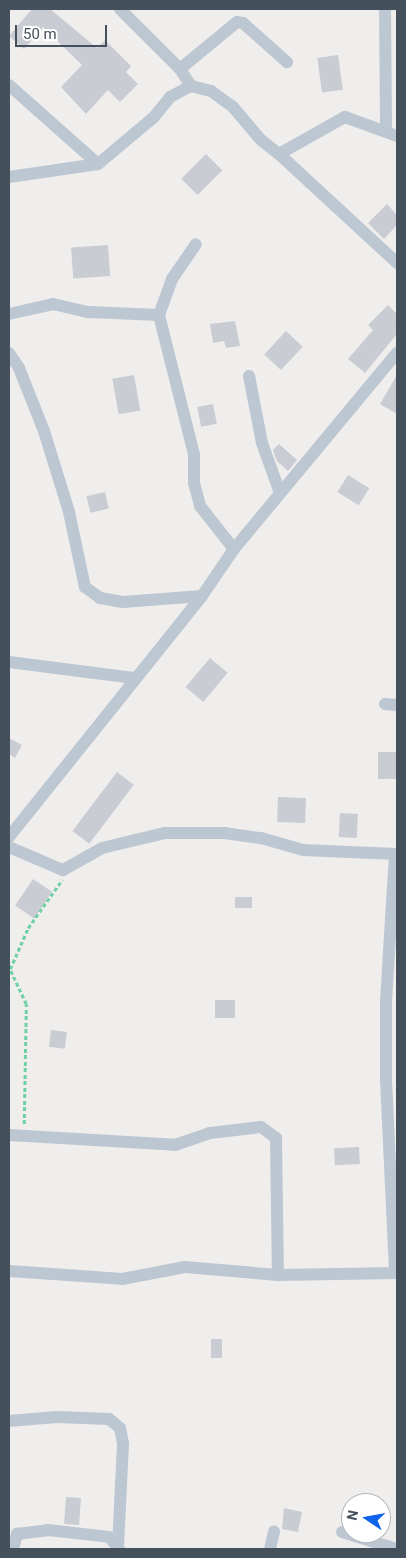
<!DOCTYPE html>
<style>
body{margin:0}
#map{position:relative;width:406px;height:1558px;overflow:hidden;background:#f0eded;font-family:Roboto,sans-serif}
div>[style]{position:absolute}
.building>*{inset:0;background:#c9ccd3;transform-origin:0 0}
.path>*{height:2.5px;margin-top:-1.25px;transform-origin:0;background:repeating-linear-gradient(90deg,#6ed1a5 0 4px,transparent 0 6.5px)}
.minor>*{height:12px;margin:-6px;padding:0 6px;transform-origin:6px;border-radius:6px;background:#bdc7d1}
span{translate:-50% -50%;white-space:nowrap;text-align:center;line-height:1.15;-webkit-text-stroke:4px #fff;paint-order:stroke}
.frame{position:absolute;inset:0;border:10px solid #44505c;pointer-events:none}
.north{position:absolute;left:341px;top:1493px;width:50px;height:50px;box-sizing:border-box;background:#fff;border:1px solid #b4b9be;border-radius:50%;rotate:282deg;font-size:14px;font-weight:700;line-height:20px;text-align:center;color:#44505c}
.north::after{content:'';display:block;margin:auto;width:18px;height:22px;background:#0d64ea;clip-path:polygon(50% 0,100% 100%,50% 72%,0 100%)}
.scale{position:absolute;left:15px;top:25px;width:92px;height:22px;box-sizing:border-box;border:2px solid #44505c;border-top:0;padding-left:6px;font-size:15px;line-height:18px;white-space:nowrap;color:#44505c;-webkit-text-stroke:4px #fff;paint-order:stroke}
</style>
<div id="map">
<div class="building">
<i style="clip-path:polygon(32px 9px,50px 9px,97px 48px,105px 40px,131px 66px,126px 72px,138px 84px,120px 102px,108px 90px,86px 114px,61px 87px,82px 65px,43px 27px,24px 49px,9px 36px)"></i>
<i style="left:338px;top:55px;width:35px;height:21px;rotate:82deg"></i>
<i style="left:206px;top:154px;width:23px;height:35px;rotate:45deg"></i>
<i style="clip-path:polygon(387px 204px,397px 215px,397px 225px,384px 239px,368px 223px)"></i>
<i style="left:108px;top:245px;width:31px;height:37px;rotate:86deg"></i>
<i style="clip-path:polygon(388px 305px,397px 314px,397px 334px,365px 373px,348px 359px,373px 330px,368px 325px)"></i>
<i style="clip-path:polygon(235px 321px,240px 346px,226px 348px,224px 341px,213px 343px,210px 324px)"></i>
<i style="left:286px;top:331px;width:23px;height:32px;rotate:43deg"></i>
<i style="left:134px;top:375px;width:36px;height:22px;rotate:80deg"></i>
<i style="clip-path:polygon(397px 375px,397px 414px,380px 404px)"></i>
<i style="left:213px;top:404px;width:20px;height:16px;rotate:79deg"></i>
<i style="clip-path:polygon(279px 444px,297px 460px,288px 471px,277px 461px,273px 450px)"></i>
<i style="left:348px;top:475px;width:25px;height:20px;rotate:32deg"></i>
<i style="left:105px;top:492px;width:17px;height:19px;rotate:77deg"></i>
<i style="left:210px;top:658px;width:23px;height:38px;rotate:40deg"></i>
<i style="clip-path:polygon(9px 738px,22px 745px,15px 758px,9px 754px)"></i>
<i style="left:397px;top:752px;width:27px;height:19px;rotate:90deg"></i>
<i style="left:117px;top:772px;width:21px;height:74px;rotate:37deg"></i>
<i style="left:278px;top:797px;width:28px;height:25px;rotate:2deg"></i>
<i style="left:340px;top:813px;width:18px;height:24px;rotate:3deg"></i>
<i style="left:33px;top:879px;width:23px;height:32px;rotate:34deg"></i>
<i style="left:235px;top:897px;width:17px;height:11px"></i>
<i style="left:215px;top:1000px;width:20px;height:18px"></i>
<i style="left:51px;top:1030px;width:16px;height:17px;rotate:7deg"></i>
<i style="left:359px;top:1147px;width:17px;height:25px;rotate:87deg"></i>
<i style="left:211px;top:1339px;width:11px;height:19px"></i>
<i style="left:66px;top:1497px;width:15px;height:27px;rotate:4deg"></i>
<i style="clip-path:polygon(284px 1508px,302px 1512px,298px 1532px,282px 1529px)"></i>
</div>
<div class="path">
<i style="left:24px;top:1124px;width:120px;rotate:-89deg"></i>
<i style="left:26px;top:1004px;width:38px;rotate:-115deg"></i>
<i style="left:10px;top:969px;width:45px;rotate:-66.3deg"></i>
<i style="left:28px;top:928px;width:59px;rotate:-54.7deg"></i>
</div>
<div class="minor">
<i style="left:120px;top:9px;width:85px;rotate:45deg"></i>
<i style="left:180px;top:69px;width:20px;rotate:57deg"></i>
<i style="left:385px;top:9px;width:120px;rotate:89.5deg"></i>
<i style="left:180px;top:69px;width:74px;rotate:-39.5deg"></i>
<i style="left:237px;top:22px;width:6px;rotate:9deg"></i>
<i style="left:243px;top:23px;width:59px;rotate:41.6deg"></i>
<i style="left:9px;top:85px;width:119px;rotate:41.6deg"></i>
<i style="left:279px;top:154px;width:161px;rotate:42.7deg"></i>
<i style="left:9px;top:177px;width:90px;rotate:-8.3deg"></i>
<i style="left:98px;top:164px;width:73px;rotate:-40deg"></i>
<i style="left:154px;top:117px;width:26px;rotate:-51deg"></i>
<i style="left:170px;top:97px;width:24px;rotate:-28deg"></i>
<i style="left:191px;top:86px;width:21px;rotate:14deg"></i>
<i style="left:211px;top:91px;width:27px;rotate:36deg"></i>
<i style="left:233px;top:107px;width:43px;rotate:49.7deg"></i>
<i style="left:261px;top:140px;width:23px;rotate:38deg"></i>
<i style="left:279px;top:154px;width:76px;rotate:-29.3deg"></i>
<i style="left:345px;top:117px;width:55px;rotate:20.1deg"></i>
<i style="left:9px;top:314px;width:45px;rotate:-12.8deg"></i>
<i style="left:53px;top:304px;width:37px;rotate:13deg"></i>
<i style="left:89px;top:312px;width:70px;rotate:2.5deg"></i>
<i style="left:159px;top:315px;width:38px;rotate:-70deg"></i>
<i style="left:172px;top:279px;width:42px;rotate:-55.6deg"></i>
<i style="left:159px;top:315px;width:143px;rotate:75.9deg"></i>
<i style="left:194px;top:454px;width:29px;rotate:90deg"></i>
<i style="left:194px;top:483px;width:24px;rotate:75deg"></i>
<i style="left:200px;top:506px;width:55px;rotate:51.7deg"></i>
<i style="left:9px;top:353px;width:18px;rotate:56deg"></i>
<i style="left:19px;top:368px;width:68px;rotate:68.4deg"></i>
<i style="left:44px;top:431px;width:85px;rotate:72.8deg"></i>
<i style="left:69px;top:512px;width:77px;rotate:78deg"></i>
<i style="left:85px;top:587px;width:19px;rotate:36deg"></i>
<i style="left:100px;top:598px;width:23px;rotate:10deg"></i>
<i style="left:123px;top:602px;width:79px;rotate:-4.3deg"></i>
<i style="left:249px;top:376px;width:68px;rotate:79deg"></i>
<i style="left:262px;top:443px;width:53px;rotate:70.2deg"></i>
<i style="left:9px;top:662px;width:126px;rotate:7.3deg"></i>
<i style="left:385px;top:704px;width:12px;rotate:5deg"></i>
<i style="left:9px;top:837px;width:309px;rotate:-51.3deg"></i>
<i style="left:202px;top:596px;width:57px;rotate:-55.8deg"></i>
<i style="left:234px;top:549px;width:255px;rotate:-50.3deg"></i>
<i style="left:9px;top:847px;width:59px;rotate:23.1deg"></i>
<i style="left:63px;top:870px;width:45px;rotate:-29.4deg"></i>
<i style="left:102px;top:848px;width:65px;rotate:-13.4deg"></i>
<i style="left:165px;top:833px;width:59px"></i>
<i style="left:224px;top:833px;width:37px;rotate:8deg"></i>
<i style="left:261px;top:838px;width:44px;rotate:15.9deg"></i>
<i style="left:303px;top:850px;width:94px;rotate:2.4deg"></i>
<i style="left:395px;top:854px;width:148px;rotate:93.5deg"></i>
<i style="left:386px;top:1002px;width:78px;rotate:90deg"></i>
<i style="left:386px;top:1080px;width:193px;rotate:87.3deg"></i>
<i style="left:9px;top:1135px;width:166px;rotate:3.4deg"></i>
<i style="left:175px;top:1145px;width:37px;rotate:-19deg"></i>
<i style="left:210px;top:1133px;width:51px;rotate:-6.7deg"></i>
<i style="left:261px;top:1127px;width:19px;rotate:36deg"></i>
<i style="left:276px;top:1138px;width:137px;rotate:89.2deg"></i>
<i style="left:9px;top:1271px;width:113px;rotate:4deg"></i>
<i style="left:122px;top:1279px;width:64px;rotate:-10.8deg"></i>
<i style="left:185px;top:1267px;width:93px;rotate:4.9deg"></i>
<i style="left:278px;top:1275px;width:119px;rotate:-1deg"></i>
<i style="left:9px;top:1421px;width:48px;rotate:-4.8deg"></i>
<i style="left:57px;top:1417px;width:52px;rotate:2.2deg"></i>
<i style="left:109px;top:1419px;width:14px;rotate:39deg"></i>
<i style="left:120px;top:1428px;width:16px;rotate:79deg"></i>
<i style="left:123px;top:1444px;width:101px;rotate:92.8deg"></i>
<i style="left:342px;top:1532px;width:58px;rotate:17.2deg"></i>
<i style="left:13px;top:1549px;width:16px;rotate:-75deg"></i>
<i style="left:17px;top:1534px;width:31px;rotate:-7deg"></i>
<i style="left:48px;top:1530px;width:61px;rotate:6.5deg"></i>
<i style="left:109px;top:1537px;width:16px;rotate:50deg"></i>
<i style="left:270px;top:1549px;width:18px;rotate:-77deg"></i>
</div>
<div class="frame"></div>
<div class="north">N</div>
<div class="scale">50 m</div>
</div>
